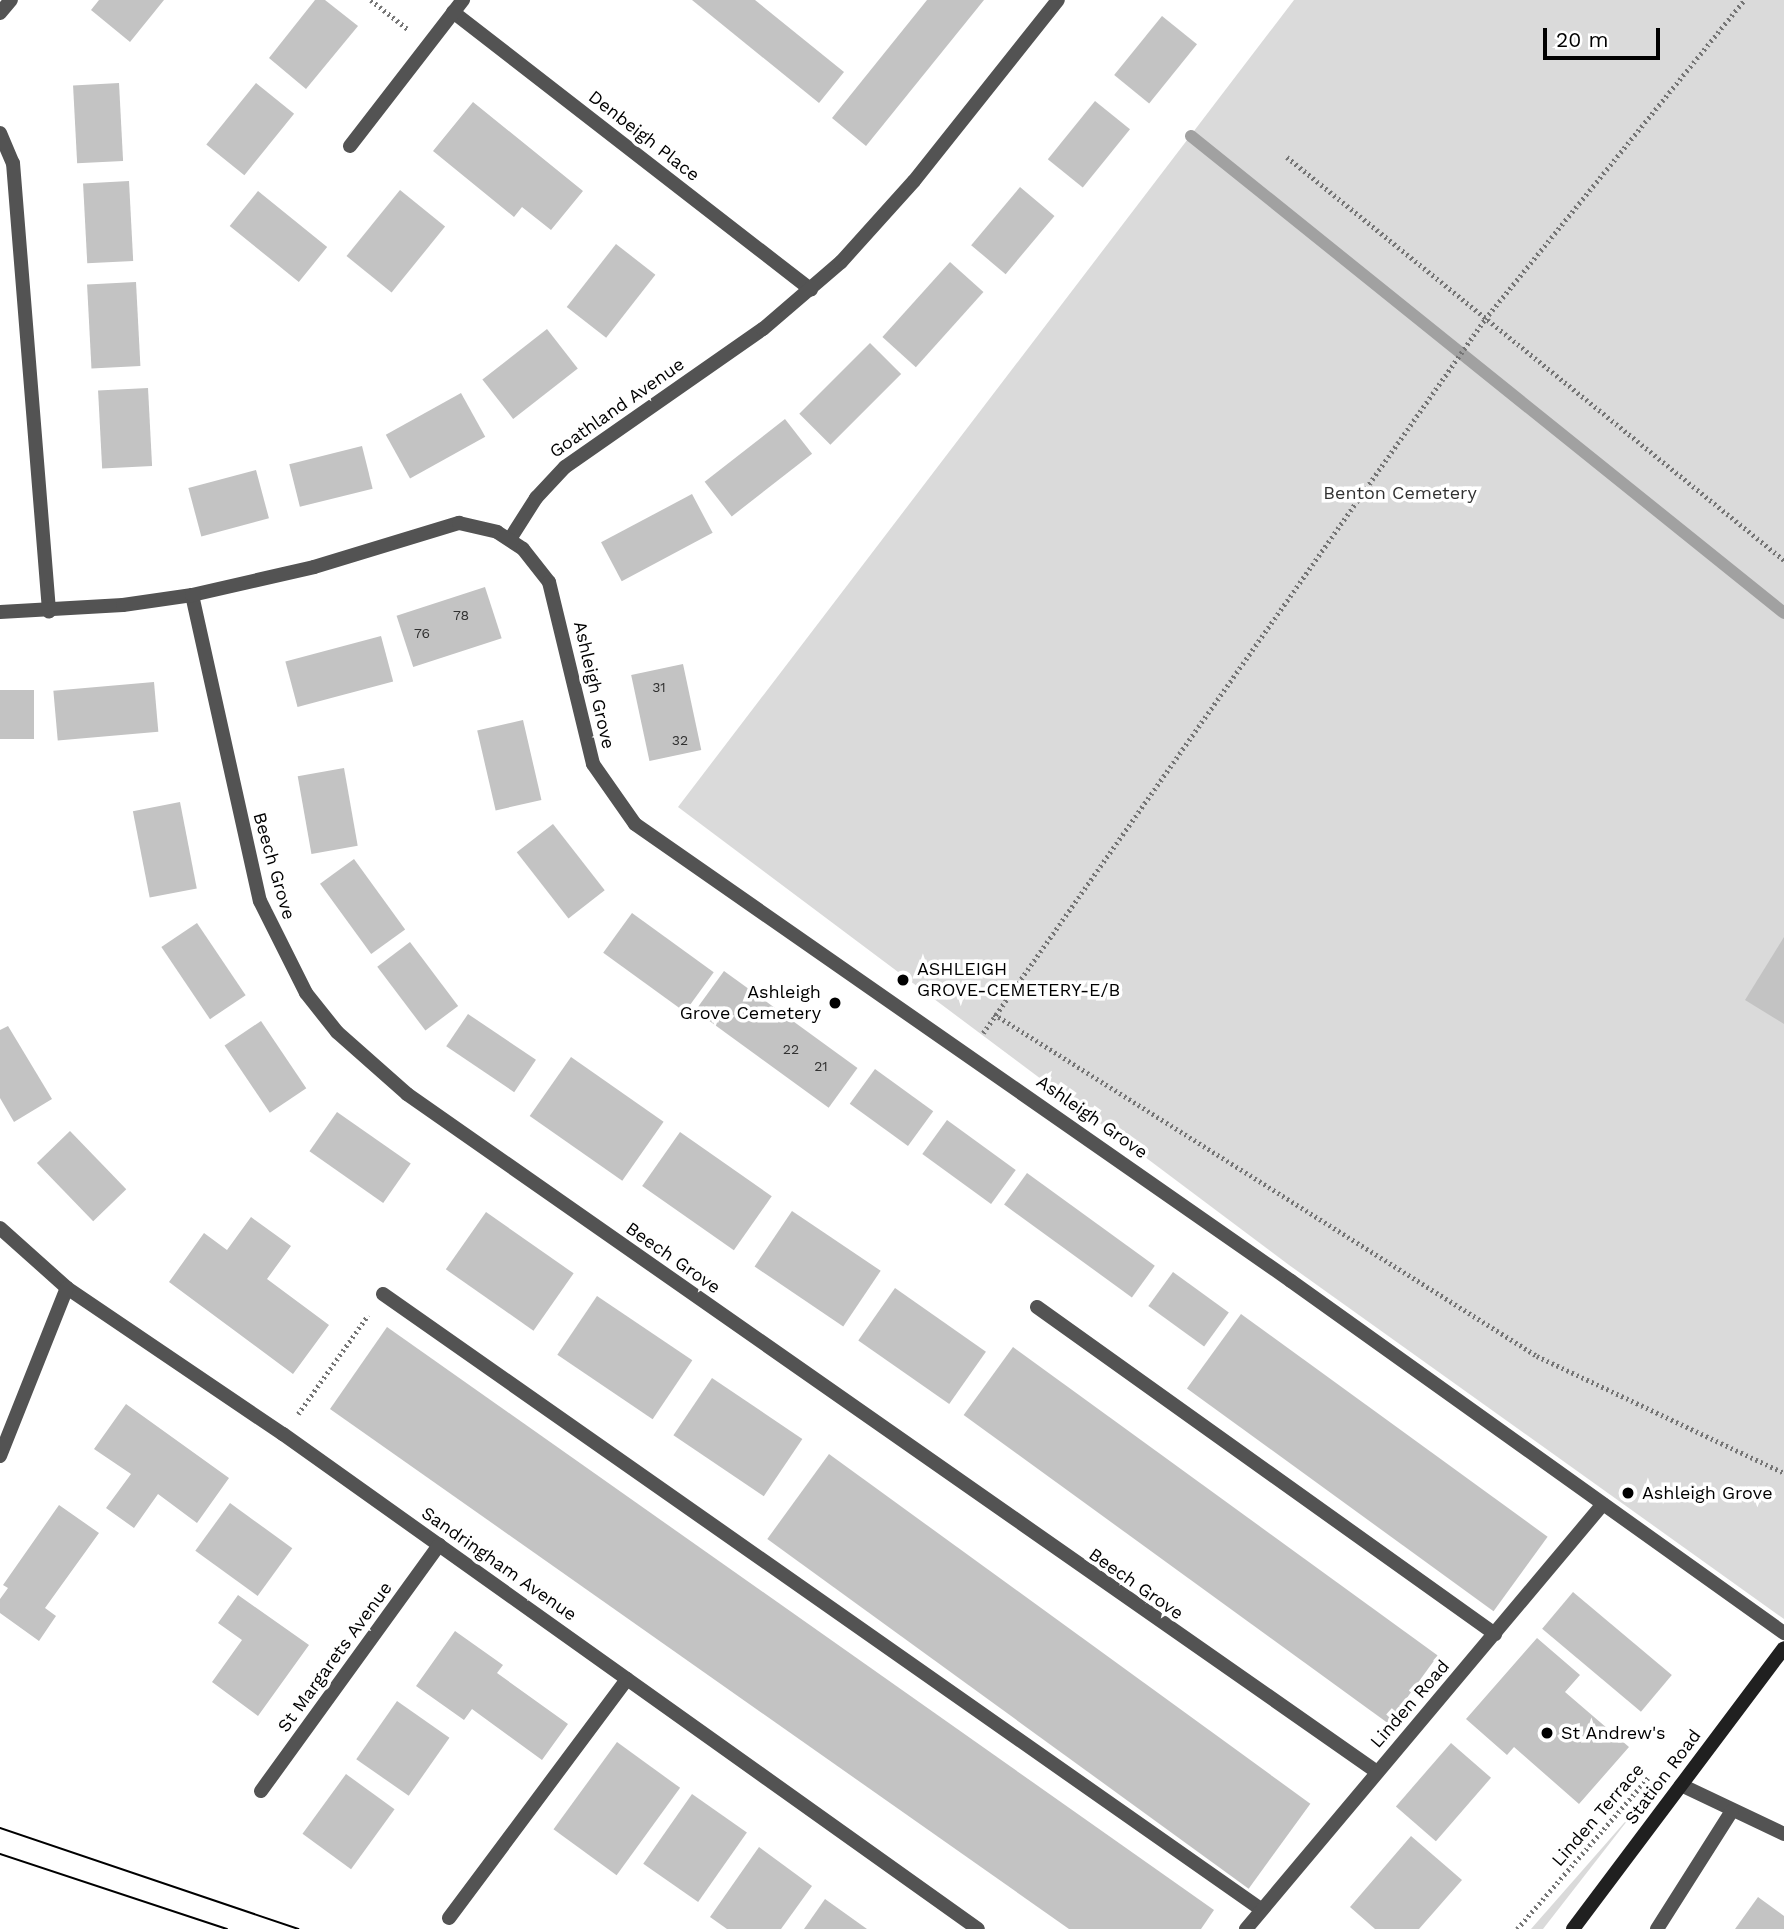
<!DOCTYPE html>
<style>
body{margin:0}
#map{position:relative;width:1784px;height:1929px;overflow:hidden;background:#fff;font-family:"Work Sans",sans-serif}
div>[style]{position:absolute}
.green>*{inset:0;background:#dadada}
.stream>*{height:12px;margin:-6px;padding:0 6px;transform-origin:6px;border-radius:6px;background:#a1a1a1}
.building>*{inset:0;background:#c3c3c3;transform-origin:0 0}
.path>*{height:4.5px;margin-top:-2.25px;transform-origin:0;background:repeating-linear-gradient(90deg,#757575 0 2px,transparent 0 5.5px)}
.service>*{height:14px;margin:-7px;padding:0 7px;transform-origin:7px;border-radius:7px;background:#535353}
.minor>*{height:14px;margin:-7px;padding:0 7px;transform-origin:7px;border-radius:7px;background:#535353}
.tertiary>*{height:14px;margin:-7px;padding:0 7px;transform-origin:7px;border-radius:7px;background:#535353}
.secondary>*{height:14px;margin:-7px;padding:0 7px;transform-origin:7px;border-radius:7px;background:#202020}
.tram>*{height:2px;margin:-1px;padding:0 1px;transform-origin:1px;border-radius:1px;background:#000}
.dots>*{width:19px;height:19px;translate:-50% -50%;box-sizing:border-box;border:4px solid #fff;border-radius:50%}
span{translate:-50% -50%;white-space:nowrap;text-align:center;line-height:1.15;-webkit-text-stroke:7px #fff;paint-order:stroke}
.number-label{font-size:14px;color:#313131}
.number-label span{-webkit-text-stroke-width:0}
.street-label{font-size:18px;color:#000}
.park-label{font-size:18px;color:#313131}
.poi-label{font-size:18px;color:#000}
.left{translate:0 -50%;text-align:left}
.right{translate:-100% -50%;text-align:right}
.scale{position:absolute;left:1543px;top:28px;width:117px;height:32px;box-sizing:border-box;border:4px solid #000;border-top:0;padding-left:9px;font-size:21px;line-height:24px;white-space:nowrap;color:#000;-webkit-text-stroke:5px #fff;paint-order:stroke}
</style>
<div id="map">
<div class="green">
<i style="clip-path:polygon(1294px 0,1784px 0,1784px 1619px,1289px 1265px,678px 807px)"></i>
<i style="clip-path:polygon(1638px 1807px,1543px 1929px,1531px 1929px)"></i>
</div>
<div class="stream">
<i style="left:1191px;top:136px;width:761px;rotate:38.81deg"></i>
</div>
<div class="building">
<i style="clip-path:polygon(99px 0,164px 0,130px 42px,91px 10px)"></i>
<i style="clip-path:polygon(315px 0,325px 0,358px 26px,306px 89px,269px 58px)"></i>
<i style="clip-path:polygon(692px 0,755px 0,844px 72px,819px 103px)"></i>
<i style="clip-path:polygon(927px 0,984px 0,866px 146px,832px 118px)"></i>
<i style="left:1162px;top:16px;width:45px;height:76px;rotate:39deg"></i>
<i style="left:119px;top:83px;width:78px;height:46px;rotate:87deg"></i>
<i style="left:256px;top:83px;width:49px;height:79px;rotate:39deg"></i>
<i style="left:1095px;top:101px;width:45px;height:75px;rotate:39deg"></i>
<i style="clip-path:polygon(473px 102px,583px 191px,551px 230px,522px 207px,514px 217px,433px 151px)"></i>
<i style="left:129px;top:181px;width:80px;height:46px;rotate:87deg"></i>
<i style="left:1020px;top:187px;width:45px;height:76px;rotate:40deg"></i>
<i style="left:400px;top:190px;width:58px;height:85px;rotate:39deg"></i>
<i style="left:258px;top:191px;width:89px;height:45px;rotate:39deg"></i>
<i style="left:616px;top:244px;width:50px;height:80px;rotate:38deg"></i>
<i style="left:950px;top:262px;width:45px;height:101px;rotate:42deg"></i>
<i style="left:136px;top:282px;width:84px;height:49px;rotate:87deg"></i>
<i style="left:547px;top:329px;width:50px;height:82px;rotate:52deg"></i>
<i style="left:870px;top:343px;width:44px;height:100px;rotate:45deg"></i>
<i style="left:148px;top:388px;width:78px;height:50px;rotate:87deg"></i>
<i style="left:461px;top:393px;width:50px;height:86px;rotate:61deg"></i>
<i style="left:785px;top:419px;width:44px;height:102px;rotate:52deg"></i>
<i style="left:362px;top:446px;width:44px;height:75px;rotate:76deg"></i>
<i style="left:256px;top:470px;width:50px;height:70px;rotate:75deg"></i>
<i style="left:692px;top:494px;width:44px;height:103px;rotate:62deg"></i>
<i style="left:485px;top:587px;width:54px;height:93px;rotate:72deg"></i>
<i style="left:381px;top:636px;width:47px;height:99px;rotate:75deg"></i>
<i style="left:683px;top:664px;width:88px;height:53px;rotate:78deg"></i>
<i style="left:154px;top:682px;width:50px;height:101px;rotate:85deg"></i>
<i style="left:0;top:690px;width:34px;height:49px"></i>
<i style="left:523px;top:720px;width:82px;height:47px;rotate:77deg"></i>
<i style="left:344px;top:768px;width:79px;height:47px;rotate:80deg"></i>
<i style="left:180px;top:802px;width:88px;height:48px;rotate:79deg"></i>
<i style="left:553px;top:824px;width:84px;height:46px;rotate:52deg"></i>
<i style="left:354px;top:859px;width:87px;height:42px;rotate:54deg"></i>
<i style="left:632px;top:913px;width:101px;height:49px;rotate:36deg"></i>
<i style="left:197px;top:923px;width:87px;height:43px;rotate:56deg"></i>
<i style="clip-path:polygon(1784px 937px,1784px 1024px,1745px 1000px)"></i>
<i style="left:410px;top:942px;width:80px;height:41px;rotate:53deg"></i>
<i style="left:724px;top:971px;width:165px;height:49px;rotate:36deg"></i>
<i style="left:468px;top:1014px;width:82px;height:39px;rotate:34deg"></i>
<i style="left:261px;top:1021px;width:81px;height:44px;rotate:56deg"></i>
<i style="clip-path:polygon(8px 1026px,52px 1099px,14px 1122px,0 1098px,0 1030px)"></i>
<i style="left:571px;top:1057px;width:113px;height:72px;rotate:35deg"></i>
<i style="left:875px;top:1069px;width:72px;height:43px;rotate:36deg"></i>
<i style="left:337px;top:1112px;width:90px;height:48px;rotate:35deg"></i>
<i style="left:947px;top:1120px;width:85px;height:42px;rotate:36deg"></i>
<i style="left:70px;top:1131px;width:81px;height:46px;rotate:46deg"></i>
<i style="left:680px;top:1132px;width:112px;height:66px;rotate:35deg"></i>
<i style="left:1027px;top:1173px;width:158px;height:39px;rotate:36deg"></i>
<i style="left:792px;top:1211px;width:107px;height:67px;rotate:34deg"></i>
<i style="left:486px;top:1212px;width:107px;height:70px;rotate:35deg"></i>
<i style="clip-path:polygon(251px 1217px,291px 1246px,267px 1279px,329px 1325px,293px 1374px,169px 1282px,204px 1233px,227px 1250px)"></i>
<i style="left:1173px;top:1272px;width:69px;height:42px;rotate:36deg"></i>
<i style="left:895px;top:1288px;width:111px;height:64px;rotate:35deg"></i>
<i style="left:597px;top:1296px;width:115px;height:71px;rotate:34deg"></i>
<i style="left:1241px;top:1314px;width:379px;height:92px;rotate:36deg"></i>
<i style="clip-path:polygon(387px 1327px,1214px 1910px,1201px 1929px,1069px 1929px,330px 1409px)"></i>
<i style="left:1013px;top:1347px;width:525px;height:84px;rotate:36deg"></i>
<i style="left:712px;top:1378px;width:109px;height:69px;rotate:34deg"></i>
<i style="clip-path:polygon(126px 1404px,229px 1478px,197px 1523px,158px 1494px,134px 1528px,106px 1508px,131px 1474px,94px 1449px)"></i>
<i style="left:829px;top:1454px;width:595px;height:105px;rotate:36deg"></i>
<i style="left:230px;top:1503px;width:77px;height:59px;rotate:36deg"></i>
<i style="clip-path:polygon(59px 1505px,99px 1533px,45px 1608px,56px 1616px,39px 1641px,0 1613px,0 1599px,8px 1588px,3px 1585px)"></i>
<i style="left:1573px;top:1592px;width:129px;height:48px;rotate:40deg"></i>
<i style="clip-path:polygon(238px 1595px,309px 1645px,258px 1716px,212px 1682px,242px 1640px,218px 1623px)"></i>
<i style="clip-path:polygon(455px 1631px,503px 1665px,497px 1673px,568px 1724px,542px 1760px,472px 1709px,464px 1720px,416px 1686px)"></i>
<i style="clip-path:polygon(1537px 1638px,1580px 1675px,1565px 1692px,1629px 1747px,1579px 1804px,1514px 1747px,1507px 1755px,1466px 1719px)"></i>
<i style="left:397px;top:1701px;width:64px;height:71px;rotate:35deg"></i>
<i style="left:617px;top:1742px;width:78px;height:108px;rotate:36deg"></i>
<i style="left:1451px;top:1743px;width:53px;height:84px;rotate:41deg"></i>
<i style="left:346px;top:1774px;width:60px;height:74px;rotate:36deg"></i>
<i style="left:692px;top:1794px;width:67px;height:85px;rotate:35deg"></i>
<i style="clip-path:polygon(1411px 1836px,1462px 1880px,1419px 1929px,1375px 1929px,1350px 1907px)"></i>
<i style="clip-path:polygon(759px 1847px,812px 1886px,781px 1929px,727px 1929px,710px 1917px)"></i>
<i style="clip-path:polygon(1758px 1897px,1784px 1916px,1784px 1929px,1735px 1929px)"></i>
<i style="clip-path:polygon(825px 1899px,867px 1929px,804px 1929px)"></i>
</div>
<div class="path">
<i style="left:371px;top:0;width:48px;rotate:38.3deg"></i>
<i style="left:1287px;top:157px;width:640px;rotate:39.04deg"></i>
<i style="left:994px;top:1014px;width:642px;rotate:32.2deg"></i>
<i style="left:1537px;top:1356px;width:273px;rotate:25.3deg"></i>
<i style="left:983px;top:1033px;width:873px;rotate:-54.89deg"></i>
<i style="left:1485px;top:319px;width:411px;rotate:-50.9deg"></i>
<i style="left:298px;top:1414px;width:121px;rotate:-54.7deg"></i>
<i style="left:1517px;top:1929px;width:200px;rotate:-49.1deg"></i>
</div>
<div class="service">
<i style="left:383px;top:1294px;width:1073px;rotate:35.02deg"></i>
<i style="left:1037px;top:1307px;width:563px;rotate:35.53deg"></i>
<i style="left:449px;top:1918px;width:298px;rotate:-53.3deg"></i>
</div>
<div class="minor">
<i style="left:453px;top:12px;width:453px;rotate:37.8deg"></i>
<i style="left:0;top:13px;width:17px;rotate:-50deg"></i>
<i style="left:0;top:133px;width:33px;rotate:67deg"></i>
<i style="left:13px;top:163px;width:450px;rotate:85.4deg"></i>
<i style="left:350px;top:146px;width:185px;rotate:-52.3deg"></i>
<i style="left:510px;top:539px;width:49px;rotate:-57.6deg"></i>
<i style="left:536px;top:498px;width:42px;rotate:-46.9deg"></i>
<i style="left:565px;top:467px;width:241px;rotate:-34.9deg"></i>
<i style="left:763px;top:329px;width:103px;rotate:-40.7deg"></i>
<i style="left:841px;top:262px;width:109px;rotate:-48deg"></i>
<i style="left:914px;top:181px;width:231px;rotate:-51.5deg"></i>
<i style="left:192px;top:595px;width:313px;rotate:77.5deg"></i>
<i style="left:260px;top:901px;width:103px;rotate:63.4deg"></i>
<i style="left:306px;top:993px;width:50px;rotate:51.5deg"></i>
<i style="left:337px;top:1032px;width:94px;rotate:41.5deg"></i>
<i style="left:407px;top:1094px;width:1183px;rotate:34.95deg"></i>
<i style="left:0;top:1228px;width:90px;rotate:41.8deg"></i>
<i style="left:67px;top:1288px;width:261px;rotate:34.1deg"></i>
<i style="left:283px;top:1434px;width:853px;rotate:35.46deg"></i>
<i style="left:0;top:1456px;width:181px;rotate:-68.3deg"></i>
<i style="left:1681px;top:1785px;width:114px;rotate:25.4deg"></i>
<i style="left:261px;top:1791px;width:304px;rotate:-54.1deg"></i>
<i style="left:1246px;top:1929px;width:555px;rotate:-49.97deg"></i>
<i style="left:1657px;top:1929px;width:140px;rotate:-57.6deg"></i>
</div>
<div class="tertiary">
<i style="left:0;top:612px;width:123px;rotate:-3.3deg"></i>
<i style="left:123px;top:605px;width:70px;rotate:-8.2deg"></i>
<i style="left:192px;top:595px;width:125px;rotate:-12.9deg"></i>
<i style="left:314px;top:567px;width:152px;rotate:-16.9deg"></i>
<i style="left:459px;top:523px;width:39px;rotate:13deg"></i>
<i style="left:497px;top:532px;width:31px;rotate:33deg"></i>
<i style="left:523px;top:549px;width:42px;rotate:51.8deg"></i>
<i style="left:549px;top:582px;width:187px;rotate:76.4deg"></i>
<i style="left:593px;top:764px;width:73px;rotate:55deg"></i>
<i style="left:635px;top:824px;width:799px;rotate:34.86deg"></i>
<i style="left:1291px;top:1281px;width:606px;rotate:35.53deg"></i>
</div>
<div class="secondary">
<i style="left:1573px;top:1929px;width:351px;rotate:-53.1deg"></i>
</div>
<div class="tram">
<i style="left:0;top:1828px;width:315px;rotate:18.7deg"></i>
<i style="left:0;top:1854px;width:239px;rotate:18.3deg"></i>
</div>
<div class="dots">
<i style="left:903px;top:980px;background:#000"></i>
<i style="left:835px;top:1003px;background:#000"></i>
<i style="left:1628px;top:1493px;background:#000"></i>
<i style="left:1547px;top:1733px;background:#000"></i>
</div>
<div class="number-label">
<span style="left:461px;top:615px">78</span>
<span style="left:422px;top:633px">76</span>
<span style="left:659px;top:687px">31</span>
<span style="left:680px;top:740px">32</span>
<span style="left:791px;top:1049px">22</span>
<span style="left:821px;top:1066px">21</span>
</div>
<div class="street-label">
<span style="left:644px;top:136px;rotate:38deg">Denbeigh Place</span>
<span style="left:617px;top:408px;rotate:-35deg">Goathland Avenue</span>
<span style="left:594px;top:685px;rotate:77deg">Ashleigh Grove</span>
<span style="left:274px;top:866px;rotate:74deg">Beech Grove</span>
<span style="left:1092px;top:1117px;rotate:35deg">Ashleigh Grove</span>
<span style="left:673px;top:1258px;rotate:35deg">Beech Grove</span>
<span style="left:499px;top:1564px;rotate:35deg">Sandringham Avenue</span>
<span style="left:1136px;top:1584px;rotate:35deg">Beech Grove</span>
<span style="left:335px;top:1657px;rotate:-54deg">St Margarets Avenue</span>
<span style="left:1410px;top:1704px;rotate:-49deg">Linden Road</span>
<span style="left:1663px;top:1777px;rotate:-53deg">Station Road</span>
<span style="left:1598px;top:1815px;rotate:-49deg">Linden Terrace</span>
</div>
<div class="park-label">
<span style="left:1400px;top:493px">Benton Cemetery</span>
</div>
<div class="poi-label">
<span class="left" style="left:917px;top:980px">ASHLEIGH<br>GROVE-CEMETERY-E/B</span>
<span class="right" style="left:821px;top:1003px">Ashleigh<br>Grove Cemetery</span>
<span class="left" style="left:1642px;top:1493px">Ashleigh Grove</span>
<span class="left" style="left:1561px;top:1733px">St Andrew's</span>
</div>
<div class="scale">20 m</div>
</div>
